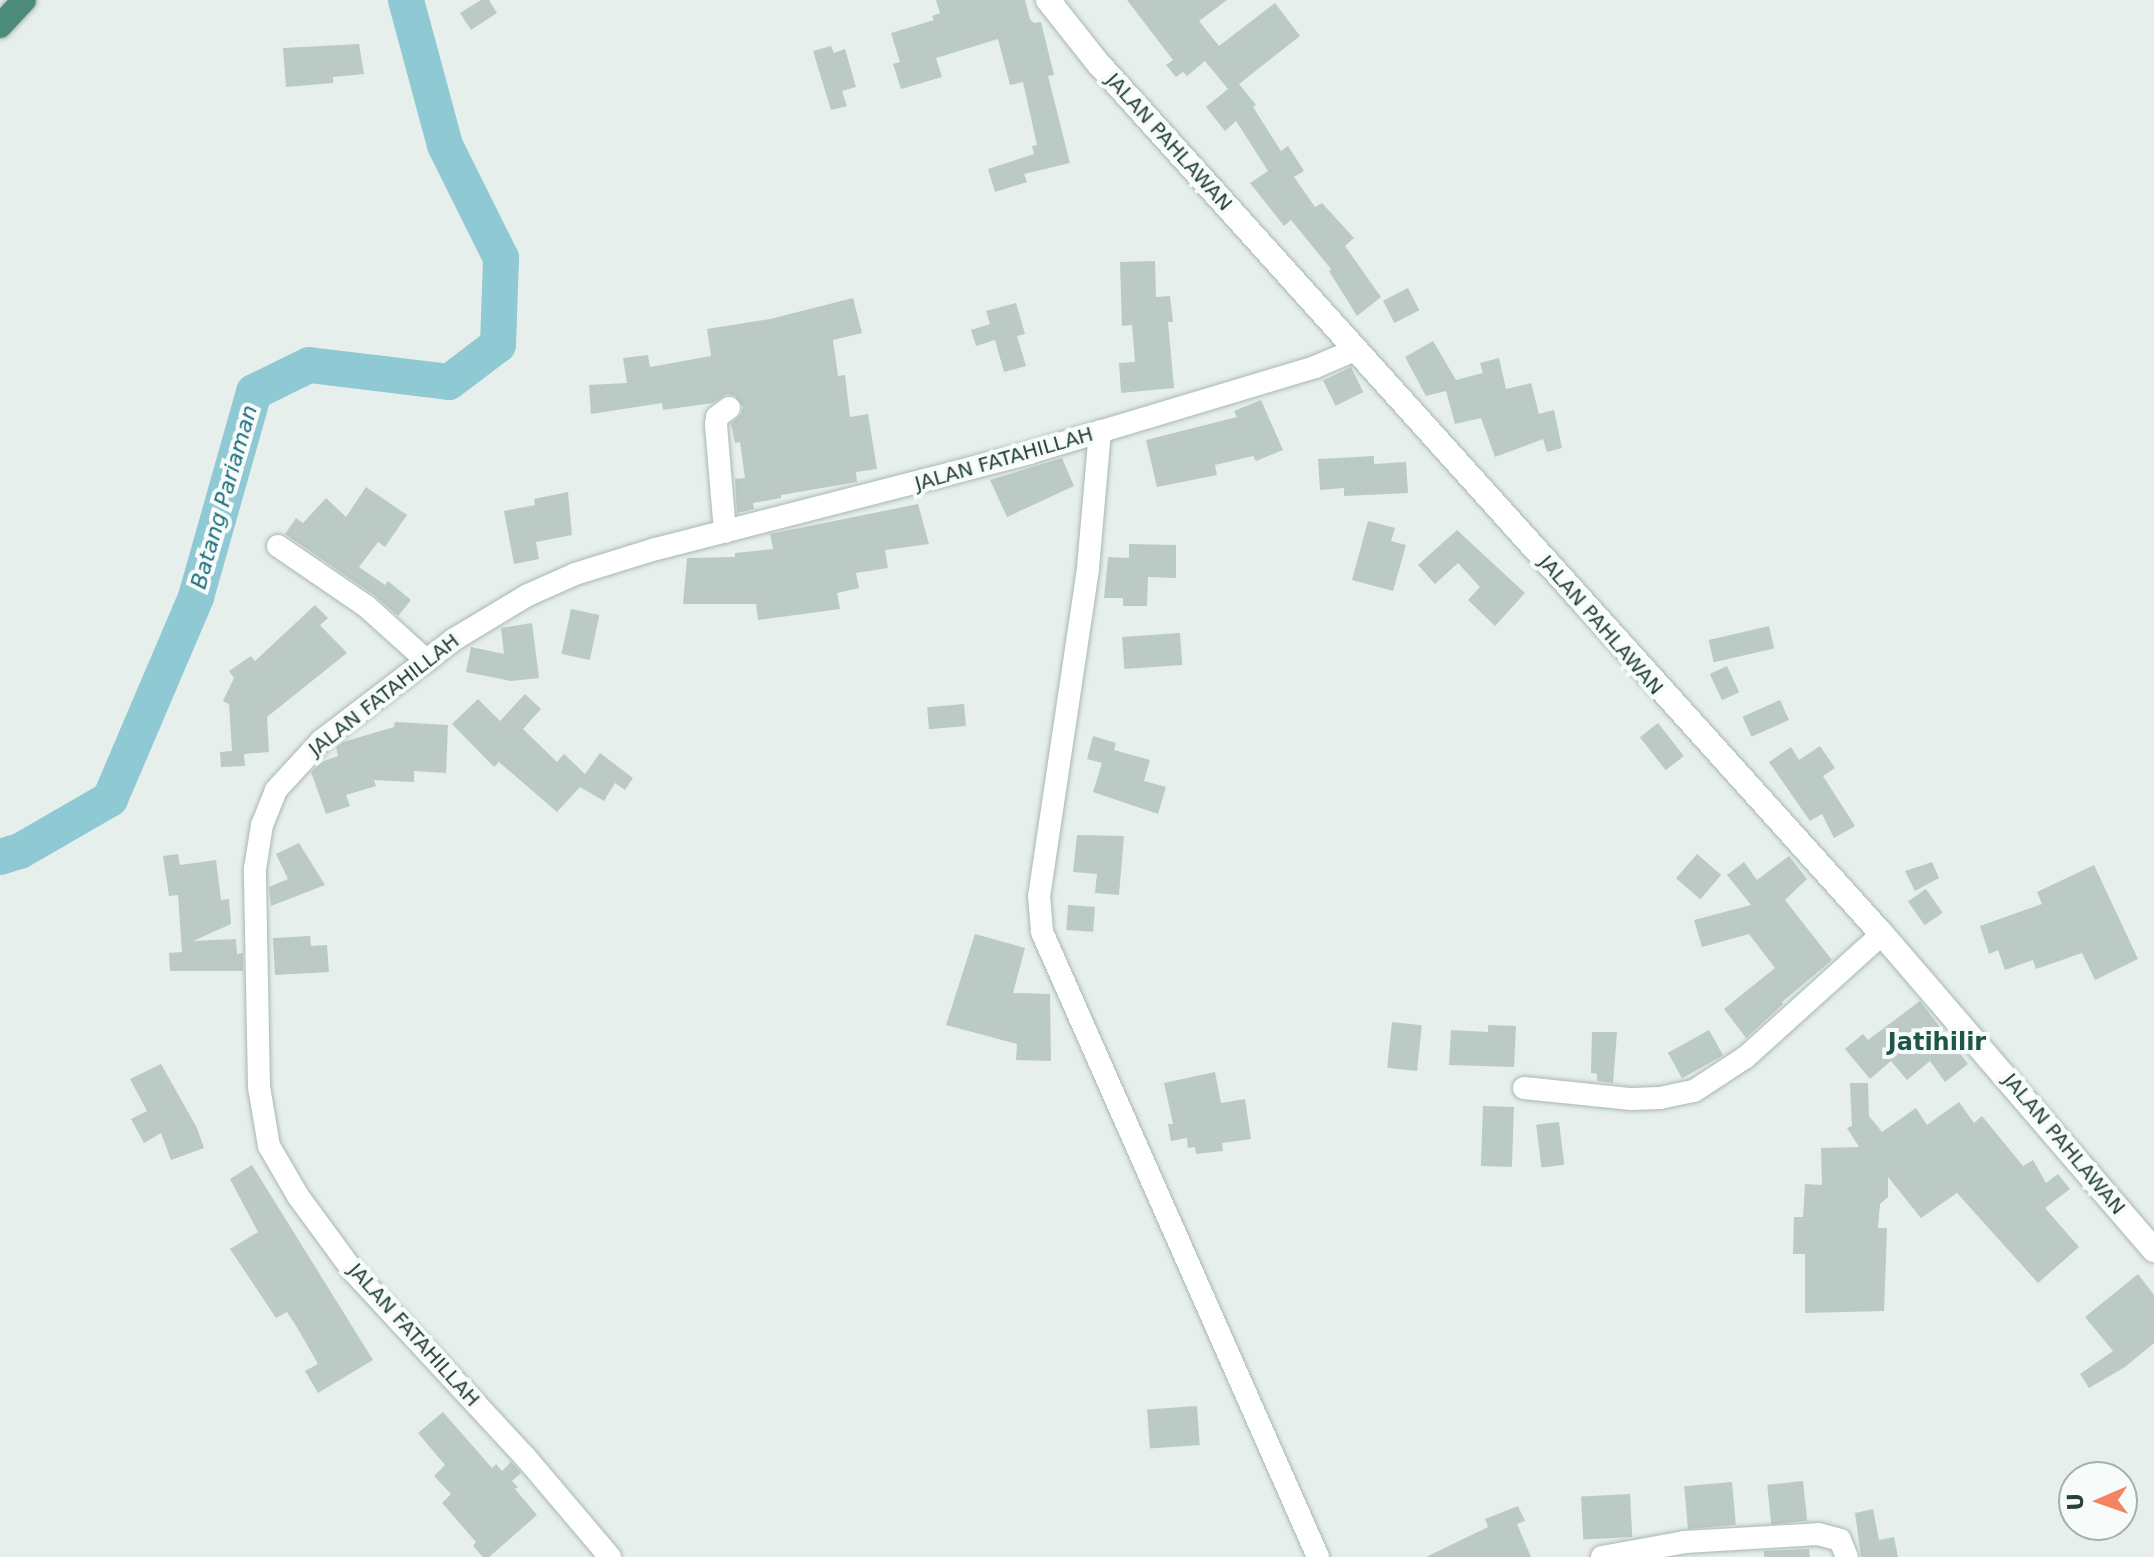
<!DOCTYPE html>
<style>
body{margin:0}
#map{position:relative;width:2154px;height:1557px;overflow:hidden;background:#e6efeb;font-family:"DejaVu Sans",sans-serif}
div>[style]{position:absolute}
.river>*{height:36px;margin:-18px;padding:0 18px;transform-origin:18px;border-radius:18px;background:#8ec9d4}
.building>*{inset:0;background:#bbcac4;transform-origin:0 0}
.roads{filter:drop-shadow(0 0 2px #a8b8b2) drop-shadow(0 0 2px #a8b8b2)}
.minor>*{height:22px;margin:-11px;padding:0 11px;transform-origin:11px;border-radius:11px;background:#fff}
.tertiary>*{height:24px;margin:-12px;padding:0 12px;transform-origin:12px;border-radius:12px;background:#fff}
.trunk>*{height:24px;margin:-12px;padding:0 12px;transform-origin:12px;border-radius:12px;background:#4c8a7c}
span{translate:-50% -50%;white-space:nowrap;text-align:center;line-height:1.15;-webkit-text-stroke:8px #f7fbf9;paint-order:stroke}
.street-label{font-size:20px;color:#24423a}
.water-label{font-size:22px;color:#1c6f80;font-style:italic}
.quarter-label{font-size:24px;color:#1f5548;font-weight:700}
.north{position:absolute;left:2058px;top:1461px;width:80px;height:80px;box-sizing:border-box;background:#f7fbf9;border:2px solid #a3b1ad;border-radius:50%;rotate:268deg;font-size:22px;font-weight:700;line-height:32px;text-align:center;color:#24423a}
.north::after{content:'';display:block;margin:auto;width:28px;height:36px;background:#f4845f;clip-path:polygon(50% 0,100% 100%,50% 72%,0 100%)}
</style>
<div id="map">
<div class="river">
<i style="left:0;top:857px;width:21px;rotate:-17deg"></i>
<i style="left:20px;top:851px;width:104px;rotate:-30deg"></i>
<i style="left:110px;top:799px;width:220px;rotate:-66.9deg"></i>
<i style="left:196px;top:597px;width:213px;rotate:-74.2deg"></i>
<i style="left:254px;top:392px;width:61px;rotate:-26.1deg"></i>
<i style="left:309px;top:365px;width:141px;rotate:6.9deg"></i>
<i style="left:449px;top:382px;width:61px;rotate:-37.1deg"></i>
<i style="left:498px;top:345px;width:87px;rotate:-88deg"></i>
<i style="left:501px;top:258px;width:126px;rotate:-116.4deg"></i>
<i style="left:445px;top:145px;width:150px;rotate:-105.1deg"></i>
</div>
<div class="building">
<i style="clip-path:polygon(481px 0,489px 0,497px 13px,471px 30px,460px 13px)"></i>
<i style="clip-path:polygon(936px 0,1025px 0,1030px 19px,1034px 23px,1041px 22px,1054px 75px,1048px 76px,1070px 163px,1024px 174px,1027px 182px,995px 192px,988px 169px,1034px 154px,1032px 146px,1037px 145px,1023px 82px,1010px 85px,998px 39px,936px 58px,942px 77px,901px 89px,893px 64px,900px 62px,891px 33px,934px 20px,932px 16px,940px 13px)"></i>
<i style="clip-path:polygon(1127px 0,1227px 0,1199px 21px,1219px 46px,1275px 3px,1300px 36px,1239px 84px,1256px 105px,1253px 107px,1281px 151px,1288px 146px,1304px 171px,1294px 177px,1315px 207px,1322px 203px,1354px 238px,1345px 246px,1381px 297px,1357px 316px,1329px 271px,1331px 269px,1291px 220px,1284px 226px,1250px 183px,1268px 171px,1236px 121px,1225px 131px,1206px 107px,1228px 89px,1205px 61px,1187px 76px,1183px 72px,1176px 77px,1166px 65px,1173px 60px)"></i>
<i style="clip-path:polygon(359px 44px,364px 74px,333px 77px,333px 83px,286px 87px,283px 48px)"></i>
<i style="clip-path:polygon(831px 46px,834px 53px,845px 49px,856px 87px,842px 91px,847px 106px,831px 110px,813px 51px)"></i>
<i style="clip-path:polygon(1155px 261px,1156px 297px,1170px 296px,1173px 322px,1168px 322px,1174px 388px,1121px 393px,1119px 363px,1135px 362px,1132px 325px,1122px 326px,1120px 262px)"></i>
<i style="left:1408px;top:288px;width:25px;height:28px;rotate:63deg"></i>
<i style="clip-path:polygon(853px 298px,862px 333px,833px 340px,838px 376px,845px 375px,850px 417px,868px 414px,877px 469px,856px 472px,857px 482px,781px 495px,781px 498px,753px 503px,754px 509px,737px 513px,735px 479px,745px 478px,740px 442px,735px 443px,731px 424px,741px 414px,743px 407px,735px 396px,727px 394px,713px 403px,691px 406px,663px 410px,662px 403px,591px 414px,589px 385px,627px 383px,623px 358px,648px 355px,650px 367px,711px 356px,707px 329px,770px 319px)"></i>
<i style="clip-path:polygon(1016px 303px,1025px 334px,1017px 336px,1026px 366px,1004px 372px,995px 340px,976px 346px,971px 330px,990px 324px,986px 311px)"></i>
<i style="clip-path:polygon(1433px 341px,1456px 380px,1483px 373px,1480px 363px,1499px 358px,1506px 389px,1531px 383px,1539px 414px,1554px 410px,1562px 448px,1547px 452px,1543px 439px,1495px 457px,1481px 418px,1455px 424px,1446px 391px,1426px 396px,1405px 357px)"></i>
<i style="left:1351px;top:367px;width:28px;height:31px;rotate:64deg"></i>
<i style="clip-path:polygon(1261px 400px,1283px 450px,1256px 461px,1253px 456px,1215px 465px,1217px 475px,1157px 487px,1146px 440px,1237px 417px,1234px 411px)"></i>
<i style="clip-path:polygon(1374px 456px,1374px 464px,1406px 462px,1408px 493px,1344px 496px,1344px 488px,1320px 490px,1318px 459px)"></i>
<i style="clip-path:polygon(1062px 458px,1074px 486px,1007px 517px,990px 480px)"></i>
<i style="clip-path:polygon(366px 487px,407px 515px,385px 547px,378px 542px,359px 567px,385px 585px,388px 581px,411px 600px,398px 616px,374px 595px,285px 534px,296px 518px,303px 523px,326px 498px,346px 517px)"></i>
<i style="clip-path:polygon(568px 492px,572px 535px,536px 542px,539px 559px,514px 564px,504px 511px,535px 505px,534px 499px)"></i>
<i style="clip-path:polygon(918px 504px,929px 544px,885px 550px,888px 568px,856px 573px,859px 588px,837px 593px,840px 609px,758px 620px,756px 604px,683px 604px,687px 558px,735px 557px,735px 553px,773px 549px,770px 534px)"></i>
<i style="clip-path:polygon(1368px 521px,1395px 528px,1391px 541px,1406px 545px,1393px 591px,1352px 580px)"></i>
<i style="clip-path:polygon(1457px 530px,1525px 593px,1495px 626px,1468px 600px,1480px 587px,1458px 563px,1435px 584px,1418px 565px)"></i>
<i style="clip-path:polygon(1129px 544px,1176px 545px,1176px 578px,1148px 577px,1147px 606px,1123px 606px,1123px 598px,1104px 598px,1108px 557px,1129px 558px)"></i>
<i style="clip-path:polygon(315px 605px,328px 618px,320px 625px,347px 653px,267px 717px,269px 752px,244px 754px,245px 766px,221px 767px,220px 752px,232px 751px,229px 704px,223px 701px,234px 678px,229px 671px,251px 656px,255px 661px)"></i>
<i style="left:571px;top:609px;width:29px;height:46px;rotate:12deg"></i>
<i style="clip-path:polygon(532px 623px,539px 678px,511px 681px,466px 672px,471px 647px,504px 654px,501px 628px)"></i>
<i style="left:1769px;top:626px;width:23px;height:62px;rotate:77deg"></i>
<i style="left:1180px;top:633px;width:32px;height:58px;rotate:86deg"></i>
<i style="left:1727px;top:666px;width:29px;height:19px;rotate:65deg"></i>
<i style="clip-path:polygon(525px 694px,541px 709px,523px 729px,557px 762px,564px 754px,585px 774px,600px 753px,633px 778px,625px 790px,615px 783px,604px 801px,580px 787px,557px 812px,499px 762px,494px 767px,452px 724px,478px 699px,500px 721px)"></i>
<i style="left:1780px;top:700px;width:22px;height:41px;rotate:66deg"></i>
<i style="left:964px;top:704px;width:22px;height:37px;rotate:85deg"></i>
<i style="clip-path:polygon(395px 722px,448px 725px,446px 773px,414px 771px,414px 782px,374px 780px,376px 786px,346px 795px,350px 806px,326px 814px,311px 772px,321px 762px,338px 756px,336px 747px,343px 742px,394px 727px)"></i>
<i style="left:1658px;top:723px;width:42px;height:23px;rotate:52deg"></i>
<i style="clip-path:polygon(1093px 736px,1116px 743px,1114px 750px,1150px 760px,1144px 781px,1166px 787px,1158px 814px,1093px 792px,1102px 763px,1087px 759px)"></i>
<i style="clip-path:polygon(1820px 746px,1835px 768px,1823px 776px,1855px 826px,1834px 838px,1822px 814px,1810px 821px,1769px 762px,1791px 747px,1799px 760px)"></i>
<i style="clip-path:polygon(1077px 835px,1124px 836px,1119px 895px,1095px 893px,1097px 874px,1073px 872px)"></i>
<i style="clip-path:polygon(299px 843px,325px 885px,271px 906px,269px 887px,288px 879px,276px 854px)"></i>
<i style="clip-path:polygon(178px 854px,180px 865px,216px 860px,221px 900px,229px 899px,231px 924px,193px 941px,236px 939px,237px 954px,243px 953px,243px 971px,170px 971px,169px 953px,182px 952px,178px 895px,169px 896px,163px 856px)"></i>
<i style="left:1697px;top:854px;width:32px;height:32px;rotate:41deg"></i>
<i style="clip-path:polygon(1789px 856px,1807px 879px,1785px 900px,1832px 960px,1782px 1002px,1783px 1004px,1746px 1038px,1724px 1009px,1775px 968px,1749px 934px,1702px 947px,1694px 920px,1751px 905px,1727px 875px,1744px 862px,1757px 880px)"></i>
<i style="clip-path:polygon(1932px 862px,1939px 878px,1915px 891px,1905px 871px)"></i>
<i style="clip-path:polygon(2094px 865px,2138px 959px,2095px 980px,2082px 953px,2036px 969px,2033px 960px,2005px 970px,1998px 950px,1989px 954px,1980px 926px,2042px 904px,2037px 892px)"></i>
<i style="left:1926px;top:889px;width:29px;height:22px;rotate:55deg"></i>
<i style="left:1068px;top:905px;width:27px;height:25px;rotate:4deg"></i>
<i style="clip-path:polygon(975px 934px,1025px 948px,1013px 993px,1050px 994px,1051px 1061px,1016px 1060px,1017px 1044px,946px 1025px)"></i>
<i style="clip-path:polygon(310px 936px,311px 946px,327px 945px,329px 972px,275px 975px,273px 938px)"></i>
<i style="clip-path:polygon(1920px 1001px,1968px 1064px,1945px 1082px,1930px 1061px,1907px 1080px,1891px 1061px,1870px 1079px,1845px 1049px,1863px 1034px,1868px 1040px)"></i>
<i style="left:1392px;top:1022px;width:30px;height:46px;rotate:6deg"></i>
<i style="clip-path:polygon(1488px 1025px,1516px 1026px,1514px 1067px,1449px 1065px,1451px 1030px,1488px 1032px)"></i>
<i style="left:1709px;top:1030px;width:29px;height:47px;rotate:61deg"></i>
<i style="clip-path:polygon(1592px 1032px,1617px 1032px,1613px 1083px,1597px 1081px,1597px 1074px,1591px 1073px)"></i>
<i style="clip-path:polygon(161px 1064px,197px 1128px,204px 1148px,171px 1160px,161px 1133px,144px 1143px,131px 1119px,147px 1111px,130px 1079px)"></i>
<i style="clip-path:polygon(1215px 1072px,1221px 1103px,1245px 1099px,1251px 1139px,1222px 1143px,1223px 1151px,1196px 1154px,1195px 1147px,1188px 1148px,1187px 1138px,1171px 1141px,1168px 1124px,1173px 1124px,1164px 1083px)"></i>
<i style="clip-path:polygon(1850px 1083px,1868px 1083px,1869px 1116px,1882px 1132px,1916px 1108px,1927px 1125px,1959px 1102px,1974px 1123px,1982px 1116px,2023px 1166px,2033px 1160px,2046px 1183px,2058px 1174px,2070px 1189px,2045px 1208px,2079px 1247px,2038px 1283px,1957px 1193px,1921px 1218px,1888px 1177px,1888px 1197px,1880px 1204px,1878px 1228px,1887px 1228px,1884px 1311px,1805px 1313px,1805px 1254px,1793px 1254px,1794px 1217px,1803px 1217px,1805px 1184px,1822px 1185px,1821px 1148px,1859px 1147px,1847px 1128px,1852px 1126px)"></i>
<i style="left:1483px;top:1106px;width:31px;height:60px;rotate:2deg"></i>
<i style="left:1559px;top:1122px;width:43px;height:23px;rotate:83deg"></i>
<i style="clip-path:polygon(252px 1165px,373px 1360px,318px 1393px,305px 1371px,318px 1364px,298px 1329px,287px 1312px,276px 1318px,230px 1249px,258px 1232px,230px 1179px)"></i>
<i style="clip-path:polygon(2138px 1274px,2154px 1295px,2154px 1343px,2125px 1367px,2089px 1388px,2080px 1374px,2113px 1351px,2085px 1317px)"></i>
<i style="left:1197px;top:1406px;width:39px;height:50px;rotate:86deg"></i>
<i style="clip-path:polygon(443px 1412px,492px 1468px,496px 1464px,502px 1471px,511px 1462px,516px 1467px,521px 1473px,512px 1481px,518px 1487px,515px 1489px,537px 1515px,489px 1557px,483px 1557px,473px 1546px,476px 1542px,442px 1503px,451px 1494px,434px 1476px,445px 1465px,418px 1433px)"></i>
<i style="left:1803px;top:1481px;width:40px;height:36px;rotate:84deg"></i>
<i style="left:1732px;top:1482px;width:43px;height:48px;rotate:85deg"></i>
<i style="left:1630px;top:1494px;width:43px;height:49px;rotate:87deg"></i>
<i style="clip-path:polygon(1518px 1506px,1525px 1521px,1517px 1524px,1531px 1557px,1426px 1557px,1488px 1527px,1485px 1519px)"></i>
<i style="clip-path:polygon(1873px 1509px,1879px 1540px,1894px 1537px,1898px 1557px,1861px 1557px,1855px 1513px)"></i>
<i style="clip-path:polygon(1809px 1549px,1810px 1557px,1764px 1557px,1764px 1551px)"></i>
</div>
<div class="roads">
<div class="minor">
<i style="left:1100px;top:431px;width:139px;rotate:95deg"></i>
<i style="left:1088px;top:569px;width:331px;rotate:98.5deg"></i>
<i style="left:1039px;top:896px;width:36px;rotate:85deg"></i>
<i style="left:1042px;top:932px;width:683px;rotate:66.17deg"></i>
<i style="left:725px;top:532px;width:107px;rotate:-94.8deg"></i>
<i style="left:716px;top:425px;width:8px;rotate:-83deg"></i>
<i style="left:717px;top:417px;width:15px;rotate:-37deg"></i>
<i style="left:278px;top:546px;width:107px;rotate:34.3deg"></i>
<i style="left:366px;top:606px;width:82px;rotate:42deg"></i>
<i style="left:1524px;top:1088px;width:108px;rotate:5.9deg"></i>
<i style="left:1631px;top:1099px;width:29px;rotate:-2deg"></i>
<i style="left:1660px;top:1098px;width:35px;rotate:-12deg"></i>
<i style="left:1694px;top:1091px;width:62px;rotate:-33.2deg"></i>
<i style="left:1746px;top:1057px;width:183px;rotate:-42.1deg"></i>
<i style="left:610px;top:1557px;width:130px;rotate:-130.3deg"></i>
<i style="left:526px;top:1458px;width:255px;rotate:-132.8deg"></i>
<i style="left:353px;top:1271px;width:93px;rotate:-126.3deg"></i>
<i style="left:298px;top:1196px;width:58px;rotate:-120.1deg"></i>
<i style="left:269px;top:1146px;width:60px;rotate:-99.6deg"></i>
<i style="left:259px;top:1087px;width:218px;rotate:-91.1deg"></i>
<i style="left:255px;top:869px;width:45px;rotate:-81deg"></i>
<i style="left:262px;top:825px;width:38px;rotate:-68deg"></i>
<i style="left:276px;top:790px;width:67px;rotate:-47.4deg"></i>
<i style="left:321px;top:741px;width:166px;rotate:-37.4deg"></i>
<i style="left:453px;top:640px;width:87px;rotate:-31deg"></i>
<i style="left:528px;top:595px;width:51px;rotate:-24.1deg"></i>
<i style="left:575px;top:574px;width:85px;rotate:-17.2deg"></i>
<i style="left:656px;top:549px;width:385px;rotate:-14.4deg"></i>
<i style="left:1029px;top:453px;width:299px;rotate:-16.7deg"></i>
<i style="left:1315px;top:367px;width:43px;rotate:-23deg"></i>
<i style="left:1602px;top:1557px;width:84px;rotate:-10.2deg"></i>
<i style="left:1685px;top:1542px;width:133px;rotate:-3.4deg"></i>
<i style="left:1818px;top:1534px;width:23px;rotate:15deg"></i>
<i style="left:1840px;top:1540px;width:18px;rotate:68deg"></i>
</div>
<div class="tertiary">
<i style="left:1048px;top:0;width:79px;rotate:51.7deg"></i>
<i style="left:1097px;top:62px;width:1173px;rotate:48.01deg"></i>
<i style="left:1882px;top:934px;width:417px;rotate:49.3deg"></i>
</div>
<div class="trunk">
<i style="left:0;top:26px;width:35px;rotate:-47deg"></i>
</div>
</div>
<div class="street-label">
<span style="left:1169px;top:142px;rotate:48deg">JALAN PAHLAWAN</span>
<span style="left:1004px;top:459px;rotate:-16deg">JALAN FATAHILLAH</span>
<span style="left:1601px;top:625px;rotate:49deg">JALAN PAHLAWAN</span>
<span style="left:384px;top:695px;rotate:-38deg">JALAN FATAHILLAH</span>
<span style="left:2064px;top:1144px;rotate:50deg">JALAN PAHLAWAN</span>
<span style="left:414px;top:1335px;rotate:48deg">JALAN FATAHILLAH</span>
</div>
<div class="water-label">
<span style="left:224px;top:497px;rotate:-74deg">Batang Pariaman</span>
</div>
<div class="quarter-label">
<span style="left:1937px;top:1043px">Jatihilir</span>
</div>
<div class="north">U</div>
</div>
